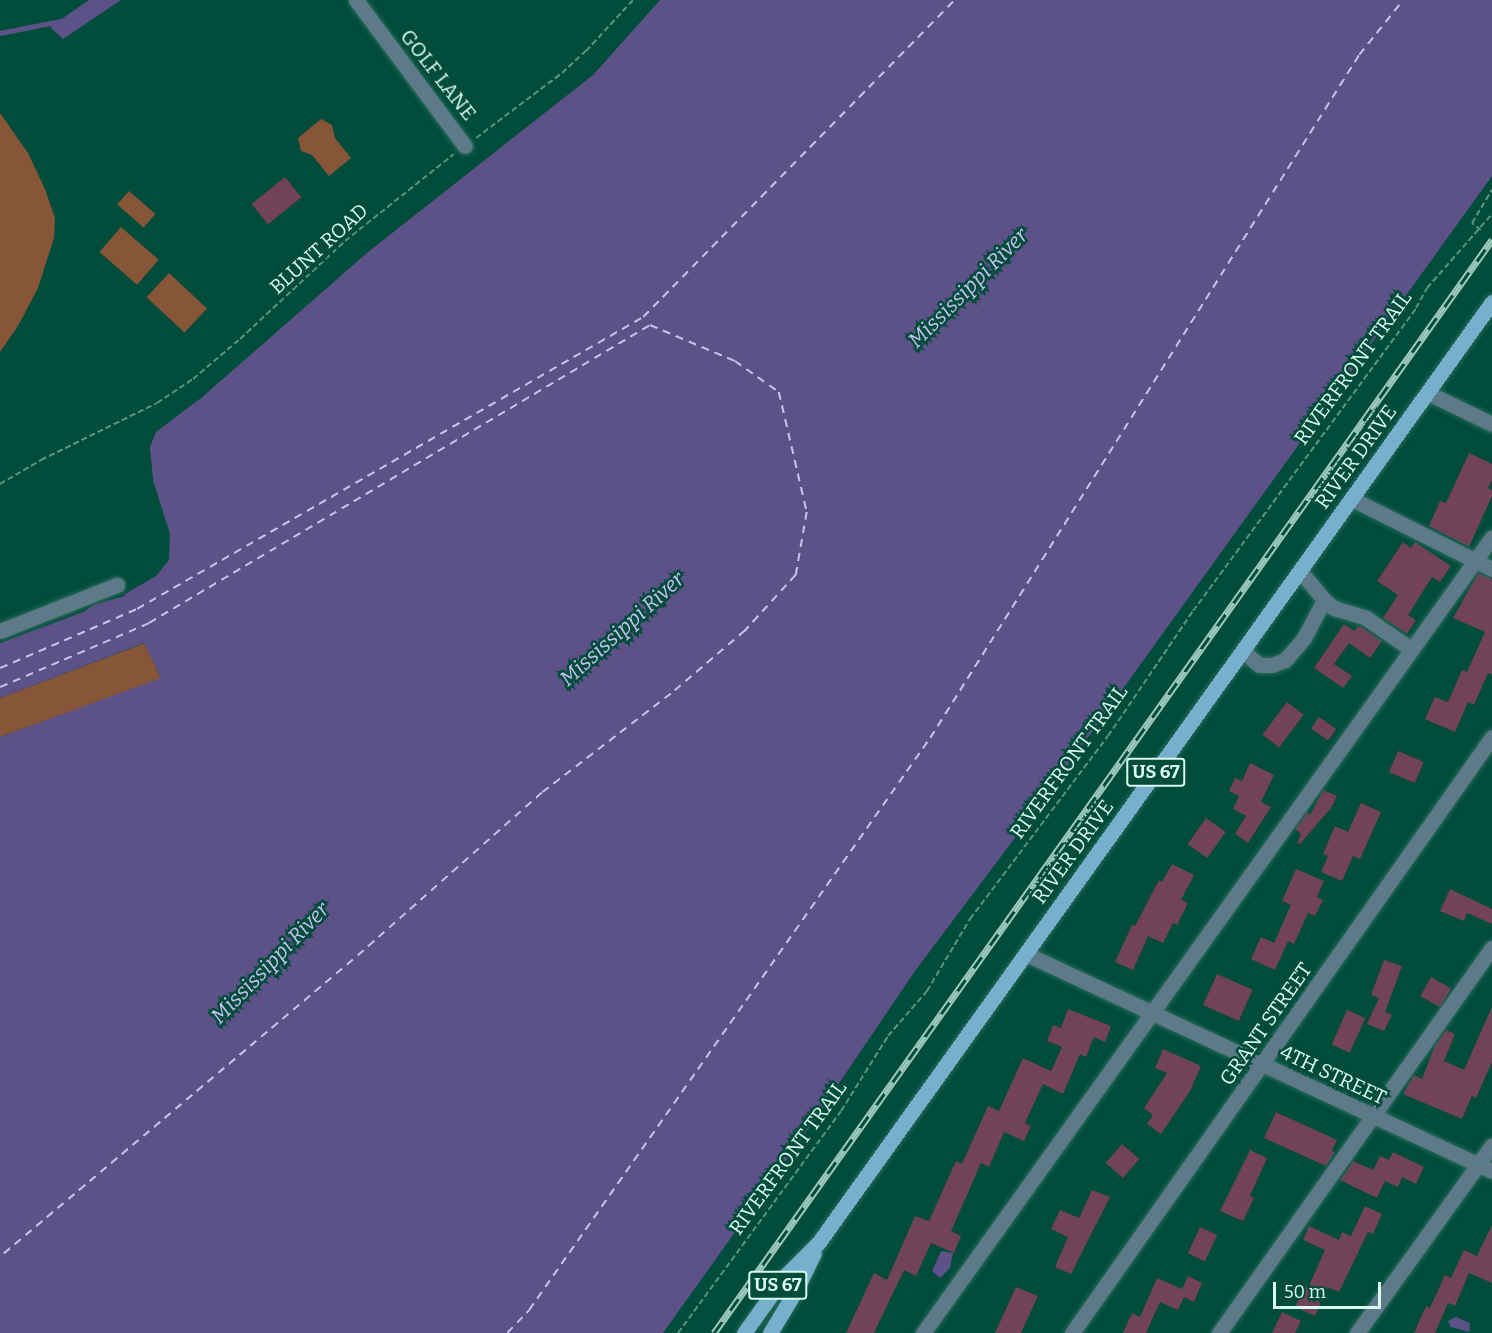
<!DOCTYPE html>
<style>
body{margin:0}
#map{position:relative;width:1492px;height:1333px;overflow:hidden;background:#014c3b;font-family:Bitter,serif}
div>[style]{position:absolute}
.green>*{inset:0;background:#875537;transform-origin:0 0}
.water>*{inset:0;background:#5c5287}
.pier>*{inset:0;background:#014c3b}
.stream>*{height:4.5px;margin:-2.25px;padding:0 2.25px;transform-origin:2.25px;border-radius:2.25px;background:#5c5287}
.ferry>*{height:1.5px;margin-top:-0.75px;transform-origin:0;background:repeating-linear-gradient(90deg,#c8c1f3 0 8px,transparent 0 14px)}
.building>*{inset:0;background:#724258;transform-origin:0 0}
.path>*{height:2px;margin-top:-1px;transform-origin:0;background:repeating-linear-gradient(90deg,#599384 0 6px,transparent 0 9px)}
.roads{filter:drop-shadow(0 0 2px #286b5b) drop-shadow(0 0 2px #286b5b)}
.minor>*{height:15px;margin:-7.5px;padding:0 7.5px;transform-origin:7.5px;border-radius:7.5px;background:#5e7987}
.major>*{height:15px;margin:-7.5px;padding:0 7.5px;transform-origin:7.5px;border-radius:7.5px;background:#76b0cd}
.rail>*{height:7px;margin-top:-3.5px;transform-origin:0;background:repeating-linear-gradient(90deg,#014c3b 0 14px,#9dc9bc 0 28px);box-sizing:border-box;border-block:2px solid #9dc9bc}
span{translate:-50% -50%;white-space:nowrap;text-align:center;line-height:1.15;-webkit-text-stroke:5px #014c3b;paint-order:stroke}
.shield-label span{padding:2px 4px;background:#014c3b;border:2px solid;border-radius:4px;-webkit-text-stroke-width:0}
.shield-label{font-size:18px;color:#dafaee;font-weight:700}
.street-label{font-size:20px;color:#dafaee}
.water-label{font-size:21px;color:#c8c1f3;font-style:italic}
.scale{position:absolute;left:1273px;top:1282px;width:108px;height:27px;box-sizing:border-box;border:3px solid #dafaee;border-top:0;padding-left:8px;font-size:18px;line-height:21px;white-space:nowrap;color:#dafaee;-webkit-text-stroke:4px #014c3b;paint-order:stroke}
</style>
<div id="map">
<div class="green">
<i style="clip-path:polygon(0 113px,28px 153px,45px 189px,55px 218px,54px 238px,38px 288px,18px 326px,0 352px)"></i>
<i style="clip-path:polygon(321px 119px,332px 125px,335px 138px,351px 158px,329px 176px,312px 155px,301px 151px,298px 138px)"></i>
<i style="left:129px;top:191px;width:35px;height:18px;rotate:41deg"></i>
<i style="left:121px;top:227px;width:50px;height:33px;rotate:41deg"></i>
<i style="left:169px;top:273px;width:52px;height:33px;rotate:43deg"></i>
<i style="clip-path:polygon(145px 643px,161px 679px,0 737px,0 698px)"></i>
</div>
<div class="water">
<i style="clip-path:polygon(89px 0,121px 0,63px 39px,50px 27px)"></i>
<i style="clip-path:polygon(660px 0,1492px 0,1492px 176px,1035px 811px,915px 971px,798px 1144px,663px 1333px,0 1333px,0 737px,161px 678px,144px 643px,0 698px,0 643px,83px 612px,95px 604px,125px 596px,123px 590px,157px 569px,167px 542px,144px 459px,154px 428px,201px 398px,371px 242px,593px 73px)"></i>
<i style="clip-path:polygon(941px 1251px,953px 1253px,950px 1268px,940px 1278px,932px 1271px)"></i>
<i style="clip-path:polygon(1456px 1317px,1470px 1323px,1469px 1332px,1451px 1327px,1448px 1321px)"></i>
</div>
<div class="pier">
<i style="clip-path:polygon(656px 0,660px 0,593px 75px,368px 252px,201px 398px,156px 432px,150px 447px,153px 480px,170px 534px,169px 560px,156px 576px,125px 594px,122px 587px,154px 567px,164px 542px,141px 459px,151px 426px,199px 396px,369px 240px,591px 71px)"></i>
</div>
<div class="stream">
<i style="left:0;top:33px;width:61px;rotate:-11.3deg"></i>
</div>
<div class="ferry">
<i style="left:0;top:668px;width:149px;rotate:-23.3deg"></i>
<i style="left:137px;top:609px;width:584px;rotate:-29.99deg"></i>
<i style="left:643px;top:317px;width:444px;rotate:-45.5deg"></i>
<i style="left:0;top:687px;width:162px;rotate:-23.2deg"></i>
<i style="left:149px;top:623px;width:583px;rotate:-30.74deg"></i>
<i style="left:650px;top:325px;width:92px;rotate:23deg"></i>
<i style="left:735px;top:361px;width:54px;rotate:35.2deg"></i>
<i style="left:779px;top:392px;width:123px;rotate:76.9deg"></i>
<i style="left:807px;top:512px;width:64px;rotate:99.9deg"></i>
<i style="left:796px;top:575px;width:76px;rotate:132.3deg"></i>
<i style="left:745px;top:631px;width:97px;rotate:139.6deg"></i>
<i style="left:671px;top:694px;width:163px;rotate:142.5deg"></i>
<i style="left:542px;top:793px;width:252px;rotate:138.5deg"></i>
<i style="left:353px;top:960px;width:461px;rotate:139.9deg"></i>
<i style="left:507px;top:1333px;width:32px;rotate:-46deg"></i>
<i style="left:529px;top:1310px;width:699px;rotate:-54.97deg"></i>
<i style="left:930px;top:738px;width:807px;rotate:-57.87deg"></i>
<i style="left:1359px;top:55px;width:70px;rotate:-51.3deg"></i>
</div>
<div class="building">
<i style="left:285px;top:177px;width:26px;height:43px;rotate:51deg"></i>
<i style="clip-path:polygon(1469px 453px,1492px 464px,1492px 480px,1488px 488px,1492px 490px,1492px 496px,1469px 547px,1429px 526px,1440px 501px,1446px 503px)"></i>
<i style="clip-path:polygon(1403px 542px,1411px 548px,1415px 542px,1451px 566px,1440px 582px,1432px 577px,1408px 615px,1416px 620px,1407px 634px,1383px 618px,1398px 595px,1377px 581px)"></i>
<i style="clip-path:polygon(1478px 573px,1492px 579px,1492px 675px,1488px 673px,1474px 705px,1468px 702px,1455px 732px,1425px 719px,1435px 697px,1448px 702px,1462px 670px,1467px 672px,1485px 632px,1453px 618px)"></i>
<i style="clip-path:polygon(1344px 624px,1354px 631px,1358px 626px,1362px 627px,1382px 641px,1370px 658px,1349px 643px,1334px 664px,1352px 676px,1343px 688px,1314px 668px)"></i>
<i style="left:1287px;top:702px;width:21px;height:41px;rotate:37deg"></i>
<i style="left:1319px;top:717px;width:21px;height:14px;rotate:35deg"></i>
<i style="left:1398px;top:751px;width:28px;height:23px;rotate:23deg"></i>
<i style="clip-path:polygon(1250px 763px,1274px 775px,1261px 802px,1271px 807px,1248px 843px,1235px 834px,1246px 816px,1233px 809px,1239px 796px,1229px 791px,1235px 778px,1242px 781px)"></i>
<i style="clip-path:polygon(1323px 790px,1337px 796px,1331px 808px,1300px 844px,1297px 843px,1301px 834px,1295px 829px,1307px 812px,1310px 815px)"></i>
<i style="clip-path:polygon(1361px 803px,1381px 812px,1360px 859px,1353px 856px,1342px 881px,1321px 872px,1328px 856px,1323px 854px,1335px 826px,1348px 832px)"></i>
<i style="left:1206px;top:818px;width:24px;height:32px;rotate:35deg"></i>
<i style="clip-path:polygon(1172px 864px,1194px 875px,1181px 900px,1188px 903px,1177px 925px,1173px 923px,1163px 943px,1148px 936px,1133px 970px,1115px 962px,1132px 925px,1135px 926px,1159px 880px,1162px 882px)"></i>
<i style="clip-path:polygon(1296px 869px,1324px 881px,1317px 897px,1323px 900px,1315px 916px,1308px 913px,1294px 944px,1288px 941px,1275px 970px,1251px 959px,1261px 937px,1274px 943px,1291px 905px,1282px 901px)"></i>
<i style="clip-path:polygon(1450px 889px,1492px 909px,1492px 924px,1467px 913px,1464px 921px,1440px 911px)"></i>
<i style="clip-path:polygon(1384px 960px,1402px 966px,1385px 1012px,1392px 1015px,1384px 1031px,1367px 1024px,1379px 998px,1371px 995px)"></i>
<i style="left:1217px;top:974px;width:39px;height:34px;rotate:24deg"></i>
<i style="left:1431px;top:977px;width:23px;height:22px;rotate:29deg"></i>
<i style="clip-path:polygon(1492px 1007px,1492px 1062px,1476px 1098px,1472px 1096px,1462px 1119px,1403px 1094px,1414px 1075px,1422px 1079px,1435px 1045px,1446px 1030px,1455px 1034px,1444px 1061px,1464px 1070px)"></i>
<i style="clip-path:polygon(1068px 1009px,1111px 1026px,1105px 1042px,1094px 1037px,1086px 1057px,1080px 1054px,1063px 1094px,1043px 1084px,1025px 1123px,1031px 1126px,1024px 1141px,1004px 1132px,989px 1167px,981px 1163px,951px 1231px,961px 1236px,954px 1253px,931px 1243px,916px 1276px,904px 1270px,874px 1333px,846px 1333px,874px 1273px,887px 1280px,915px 1216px,929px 1221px,956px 1161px,962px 1164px,988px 1106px,999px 1111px,1023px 1058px,1051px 1071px,1062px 1047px,1047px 1041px,1053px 1025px,1061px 1028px)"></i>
<i style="left:1347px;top:1010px;width:20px;height:38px;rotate:24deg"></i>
<i style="clip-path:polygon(1163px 1049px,1201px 1066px,1190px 1091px,1161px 1134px,1147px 1124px,1153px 1115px,1144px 1108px,1167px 1073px,1155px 1068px)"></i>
<i style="clip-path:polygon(1276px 1112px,1337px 1140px,1332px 1151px,1335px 1152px,1326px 1166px,1264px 1138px)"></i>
<i style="left:1122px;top:1144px;width:23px;height:25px;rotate:41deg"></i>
<i style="clip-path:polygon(1250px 1150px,1267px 1158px,1250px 1196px,1254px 1198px,1243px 1221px,1220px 1211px)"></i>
<i style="clip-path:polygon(1393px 1152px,1424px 1167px,1416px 1184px,1402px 1177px,1398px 1187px,1385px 1181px,1377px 1198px,1340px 1180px,1353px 1161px,1373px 1170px,1380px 1156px,1389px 1160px)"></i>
<i style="clip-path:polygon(1092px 1190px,1110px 1197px,1071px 1274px,1055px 1267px,1068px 1237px,1051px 1229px,1060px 1210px,1079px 1218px)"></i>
<i style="clip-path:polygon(1365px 1206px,1382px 1214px,1373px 1234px,1368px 1232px,1339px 1292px,1327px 1287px,1315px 1316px,1295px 1307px,1305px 1286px,1308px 1288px,1325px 1250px,1303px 1240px,1309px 1226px,1339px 1240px,1342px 1232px,1351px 1236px)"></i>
<i style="clip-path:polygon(1492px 1225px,1492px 1283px,1469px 1273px,1455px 1306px,1448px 1303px,1435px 1333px,1414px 1333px,1426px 1306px,1430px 1308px,1445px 1275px,1451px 1278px,1464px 1250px,1477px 1256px)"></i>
<i style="left:1200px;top:1227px;width:19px;height:29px;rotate:25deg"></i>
<i style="clip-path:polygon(1188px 1276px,1202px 1283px,1194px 1302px,1184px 1297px,1178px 1310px,1160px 1302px,1146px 1333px,1123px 1333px,1132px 1313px,1140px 1317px,1157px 1278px,1182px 1289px)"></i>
<i style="clip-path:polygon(1016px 1287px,1038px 1296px,1021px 1333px,995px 1333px)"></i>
<i style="clip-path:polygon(1282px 1312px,1301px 1321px,1295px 1333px,1272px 1333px)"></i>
</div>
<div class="path">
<i style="left:476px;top:138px;width:108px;rotate:-37.1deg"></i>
<i style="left:562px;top:73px;width:33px;rotate:-43deg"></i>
<i style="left:586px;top:51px;width:69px;rotate:-47.3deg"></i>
<i style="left:1481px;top:230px;width:11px;rotate:-142deg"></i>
<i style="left:1472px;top:223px;width:39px;rotate:-59deg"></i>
<i style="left:0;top:484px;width:48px;rotate:-30.3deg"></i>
<i style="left:41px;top:460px;width:129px;rotate:-26.2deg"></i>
<i style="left:157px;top:403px;width:43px;rotate:-33.7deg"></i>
<i style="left:193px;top:379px;width:62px;rotate:-40.4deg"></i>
<i style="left:240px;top:339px;width:144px;rotate:-43deg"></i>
<i style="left:345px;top:241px;width:139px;rotate:-38.6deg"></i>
<i style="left:678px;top:1333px;width:275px;rotate:-53.7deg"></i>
<i style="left:841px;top:1111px;width:89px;rotate:-57.9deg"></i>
<i style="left:888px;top:1036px;width:60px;rotate:-49.1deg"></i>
<i style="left:927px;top:991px;width:84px;rotate:-59.2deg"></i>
<i style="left:970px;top:919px;width:229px;rotate:-53deg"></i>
<i style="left:1108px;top:736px;width:151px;rotate:-55.8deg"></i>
<i style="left:1193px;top:611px;width:376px;rotate:-53.6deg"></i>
<i style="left:1416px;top:308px;width:23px;rotate:-61deg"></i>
<i style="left:1427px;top:288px;width:98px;rotate:-48.7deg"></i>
</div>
<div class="roads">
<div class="minor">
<i style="left:356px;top:0;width:182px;rotate:53.3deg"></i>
<i style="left:1428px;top:393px;width:71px;rotate:25.8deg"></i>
<i style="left:1352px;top:499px;width:157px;rotate:26.6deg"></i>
<i style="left:1300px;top:571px;width:38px;rotate:50deg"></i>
<i style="left:1324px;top:600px;width:13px;rotate:39deg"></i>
<i style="left:1334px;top:608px;width:34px;rotate:17deg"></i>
<i style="left:1366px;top:618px;width:55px;rotate:34.6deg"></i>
<i style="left:0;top:631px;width:126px;rotate:-21.5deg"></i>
<i style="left:1243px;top:651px;width:21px;rotate:41deg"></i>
<i style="left:1259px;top:665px;width:13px"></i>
<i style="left:1272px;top:665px;width:14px;rotate:-21deg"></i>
<i style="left:1285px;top:660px;width:29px;rotate:-49deg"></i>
<i style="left:1304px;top:638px;width:43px;rotate:-62.2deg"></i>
<i style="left:1026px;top:954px;width:514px;rotate:24.97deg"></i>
<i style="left:923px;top:1333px;width:978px;rotate:-54.44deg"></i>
<i style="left:1072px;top:1333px;width:729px;rotate:-54.83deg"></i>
<i style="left:1219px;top:1333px;width:472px;rotate:-54.7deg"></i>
<i style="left:1357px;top:1333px;width:231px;rotate:-54.3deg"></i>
</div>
<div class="major">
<i style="left:744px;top:1333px;width:69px;rotate:-54.5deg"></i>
<i style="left:784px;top:1277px;width:49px;rotate:-45deg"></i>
<i style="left:819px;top:1242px;width:1156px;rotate:-54.4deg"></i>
<i style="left:770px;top:1333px;width:50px;rotate:-58.8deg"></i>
<i style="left:796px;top:1290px;width:41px;rotate:-64.1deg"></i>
</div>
</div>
<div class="rail">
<i style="left:714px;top:1333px;width:1342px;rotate:-54.56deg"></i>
</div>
<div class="shield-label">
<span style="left:1156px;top:772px">US 67</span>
<span style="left:778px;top:1285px">US 67</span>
</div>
<div class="street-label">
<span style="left:438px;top:75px;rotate:52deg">GOLF LANE</span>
<span style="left:319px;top:249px;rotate:-42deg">BLUNT ROAD</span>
<span style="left:1353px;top:368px;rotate:-54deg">RIVERFRONT TRAIL</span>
<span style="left:1356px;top:457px;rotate:-54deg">RIVER DRIVE</span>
<span style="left:1069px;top:762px;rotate:-54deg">RIVERFRONT TRAIL</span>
<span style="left:1073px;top:852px;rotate:-54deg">RIVER DRIVE</span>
<span style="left:1266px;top:1024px;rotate:-55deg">GRANT STREET</span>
<span style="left:1333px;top:1075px;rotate:25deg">4TH STREET</span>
<span style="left:788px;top:1158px;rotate:-54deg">RIVERFRONT TRAIL</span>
</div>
<div class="water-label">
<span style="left:968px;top:288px;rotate:-45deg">Mississippi River</span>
<span style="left:622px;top:629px;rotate:-42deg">Mississippi River</span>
<span style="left:270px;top:963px;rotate:-46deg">Mississippi River</span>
</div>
<div class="scale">50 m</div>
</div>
